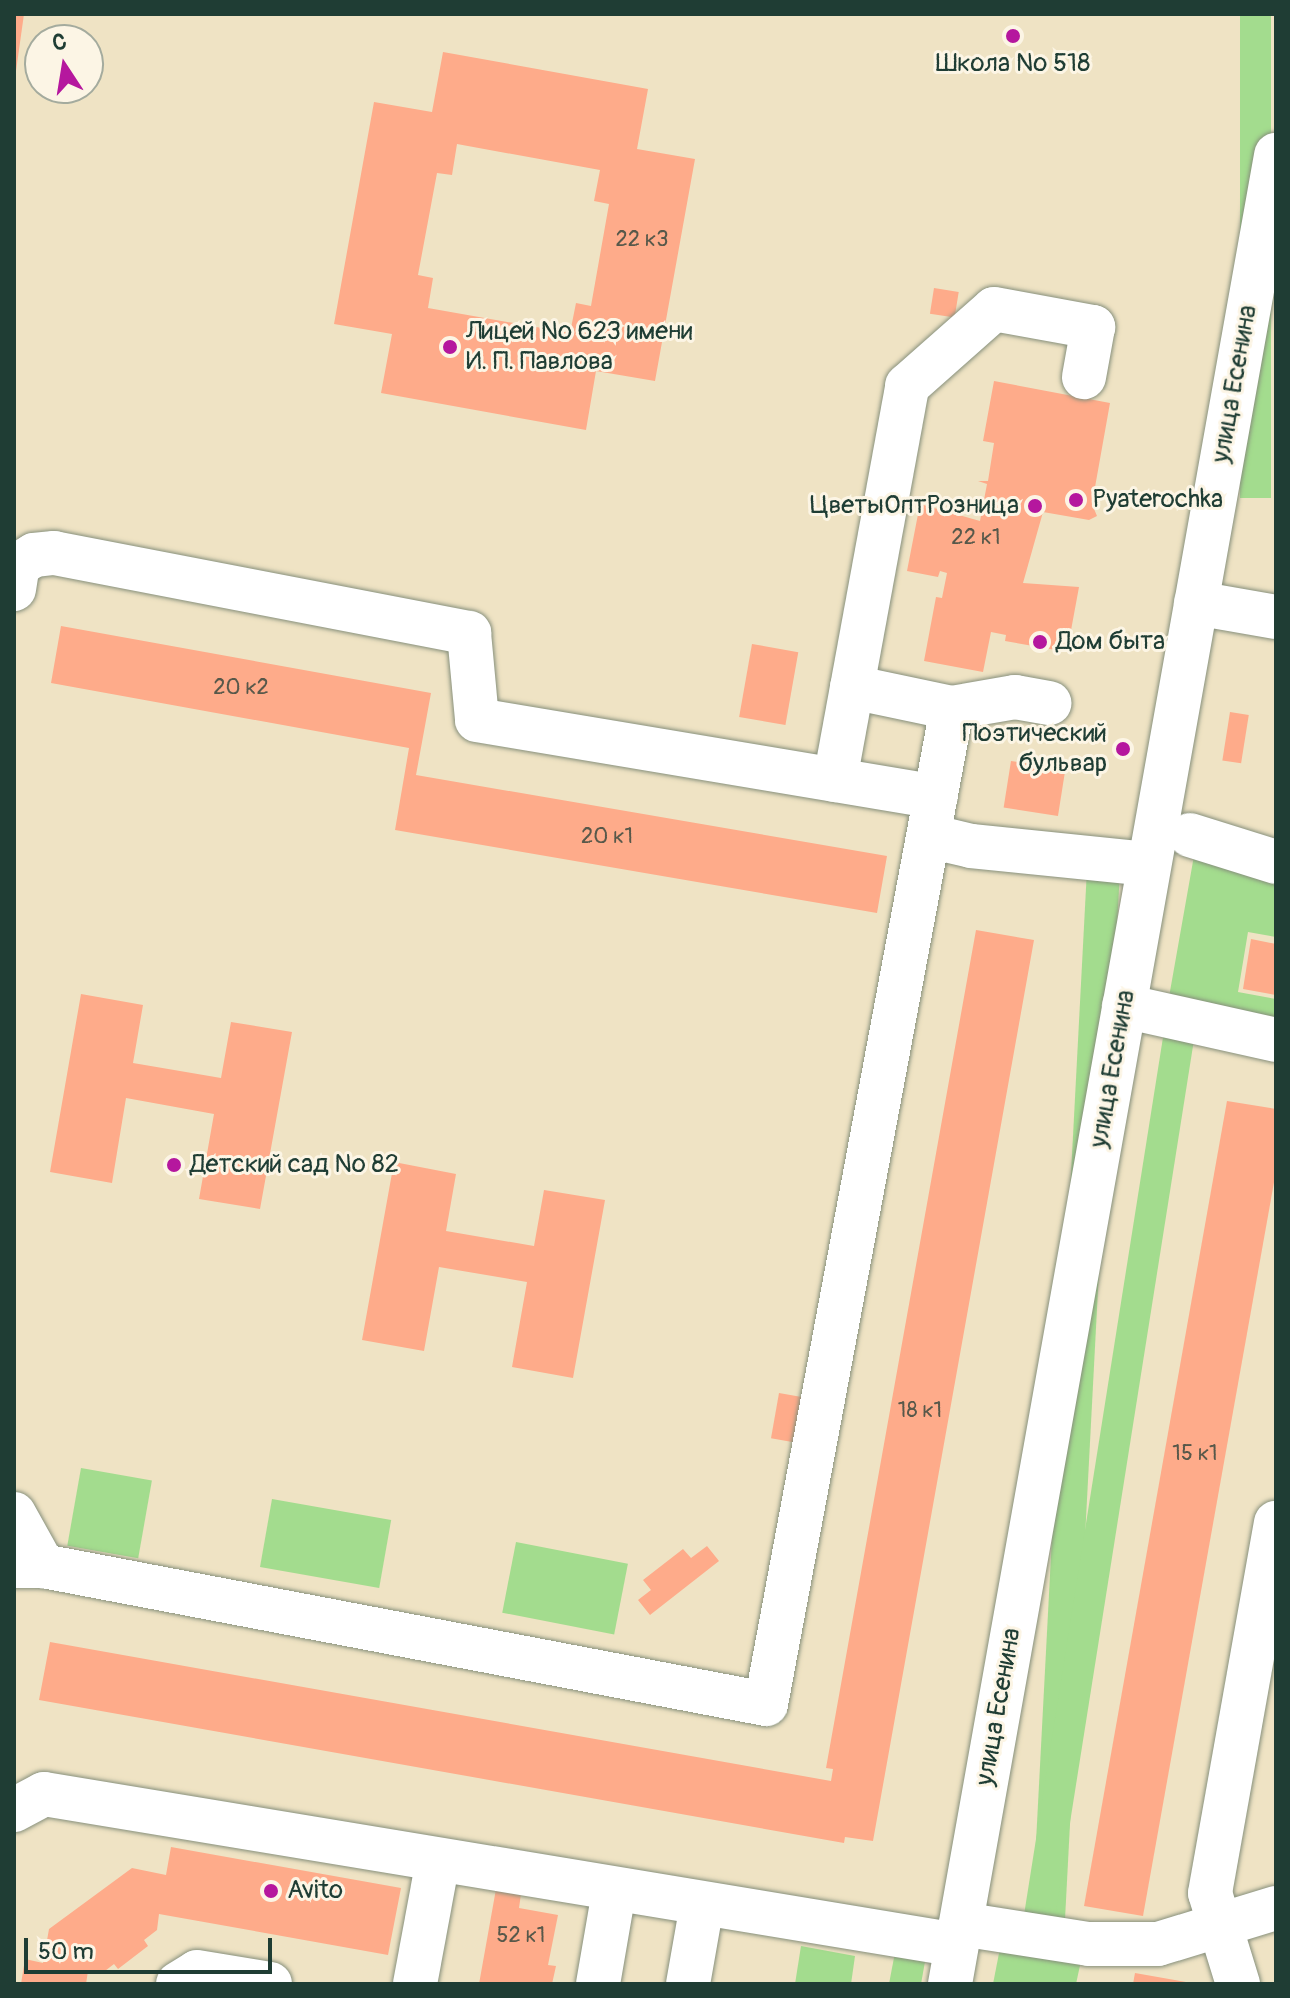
<!DOCTYPE html>
<meta charset="utf-8">
<style>
body{margin:0}
#map{position:relative;width:1290px;height:1998px;overflow:hidden;background:#efe3c4;font-family:Pangolin,sans-serif}
div>[style]{position:absolute}
.green>*{inset:0;background:#a3dc8e;transform-origin:0 0}
.building>*{inset:0;background:#feab8a;transform-origin:0 0}
.roads{filter:drop-shadow(0 0 2px #87907c) drop-shadow(0 0 2px #87907c)}
.minor>*{height:44px;margin:-22px;padding:0 22px;transform-origin:22px;border-radius:22px;background:#fff}
.dots>*{width:22px;height:22px;translate:-50% -50%;box-sizing:border-box;border:4px solid #fcf5e5;border-radius:50%}
span{translate:-50% -50%;white-space:nowrap;text-align:center;line-height:1.15;-webkit-text-stroke:6px #fcf5e5;paint-order:stroke}
.number-label{font-size:22px;color:#57584a}
.number-label span{-webkit-text-stroke-width:0}
.poi-label{font-size:26px;color:#1f3d34}
.left{translate:0 -50%;text-align:left}
.right{translate:-100% -50%;text-align:right}
.street-label{font-size:26px;color:#1f3d34}
.frame{position:absolute;inset:0;border:16px solid #1f3d34;pointer-events:none}
.north{position:absolute;left:24px;top:24px;width:80px;height:80px;box-sizing:border-box;background:#fcf5e5;border:2px solid #a4ab9e;border-radius:50%;rotate:348deg;font-size:22px;font-weight:700;line-height:32px;text-align:center;color:#1f3d34}
.north::after{content:'';display:block;margin:auto;width:28px;height:36px;background:#b5179e;clip-path:polygon(50% 0,100% 100%,50% 72%,0 100%)}
.scale{position:absolute;left:24px;top:1938px;width:248px;height:36px;box-sizing:border-box;border:4px solid #1f3d34;border-top:0;padding-left:10px;font-size:24px;line-height:28px;white-space:nowrap;color:#1f3d34;-webkit-text-stroke:6px #fcf5e5;paint-order:stroke}
</style>
<div id="map">
<div class="green">
<i style="left:1240px;top:14px;width:31px;height:484px"></i>
<i style="clip-path:polygon(1195px 850px,1276px 876px,1276px 937px,1248px 932px,1238px 992px,1276px 999px,1276px 1021px,1169px 997px)"></i>
<i style="left:1087px;top:869px;width:33px;height:1067px;rotate:3deg"></i>
<i style="left:1164px;top:1031px;width:31px;height:901px;rotate:9deg"></i>
<i style="left:81px;top:1468px;width:72px;height:79px;rotate:10deg"></i>
<i style="left:272px;top:1499px;width:121px;height:69px;rotate:10deg"></i>
<i style="left:516px;top:1542px;width:114px;height:72px;rotate:11deg"></i>
<i style="clip-path:polygon(1001px 1943px,1082px 1956px,1076px 1984px,993px 1984px)"></i>
<i style="clip-path:polygon(801px 1946px,855px 1956px,851px 1984px,795px 1984px)"></i>
<i style="clip-path:polygon(896px 1947px,926px 1956px,921px 1984px,889px 1984px)"></i>
</div>
<div class="building">
<i style="clip-path:polygon(14px 14px,24px 14px,16px 71px,14px 71px)"></i>
<i style="clip-path:polygon(evenodd,443px 52px,648px 89px,637px 149px,695px 159px,655px 381px,596px 371px,586px 430px,381px 393px,392px 334px,334px 324px,374px 102px,432px 112px,443px 52px,457px 144px,600px 170px,594px 201px,609px 204px,591px 306px,576px 303px,570px 333px,428px 308px,433px 278px,418px 275px,437px 173px,452px 175px,457px 144px)"></i>
<i style="left:934px;top:288px;width:25px;height:26px;rotate:9deg"></i>
<i style="clip-path:polygon(994px 381px,1110px 403px,1092px 504px,1097px 516px,1089px 520px,1043px 512px,1023px 583px,1079px 587px,1067px 652px,1005px 641px,1006px 635px,991px 632px,983px 672px,924px 661px,936px 597px,942px 598px,947px 573px,940px 571px,938px 577px,907px 571px,920px 504px,980px 521px,987px 484px,978px 481px,988px 481px,994px 443px,983px 441px)"></i>
<i style="clip-path:polygon(61px 626px,431px 693px,416px 775px,887px 856px,877px 913px,395px 830px,409px 748px,51px 683px)"></i>
<i style="left:752px;top:644px;width:47px;height:74px;rotate:10deg"></i>
<i style="left:1230px;top:712px;width:19px;height:49px;rotate:9deg"></i>
<i style="left:1011px;top:761px;width:55px;height:47px;rotate:9deg"></i>
<i style="clip-path:polygon(976px 930px,1034px 940px,873px 1841px,845px 1837px,844px 1843px,39px 1700px,50px 1642px,831px 1781px,833px 1769px,826px 1768px)"></i>
<i style="clip-path:polygon(1251px 939px,1276px 944px,1276px 995px,1243px 989px)"></i>
<i style="clip-path:polygon(81px 994px,143px 1005px,133px 1063px,221px 1078px,231px 1022px,292px 1032px,260px 1209px,199px 1199px,214px 1114px,126px 1098px,112px 1183px,50px 1172px)"></i>
<i style="clip-path:polygon(1227px 1101px,1276px 1109px,1276px 1171px,1143px 1916px,1084px 1906px)"></i>
<i style="clip-path:polygon(394px 1162px,456px 1174px,446px 1231px,534px 1246px,544px 1190px,605px 1200px,573px 1378px,512px 1367px,527px 1282px,439px 1267px,424px 1351px,362px 1340px)"></i>
<i style="left:779px;top:1393px;width:23px;height:46px;rotate:10deg"></i>
<i style="clip-path:polygon(707px 1546px,719px 1561px,650px 1615px,638px 1600px,651px 1590px,643px 1580px,683px 1549px,691px 1558px)"></i>
<i style="clip-path:polygon(171px 1847px,401px 1888px,388px 1955px,159px 1914px,157px 1930px,144px 1940px,148px 1946px,118px 1969px,114px 1964px,101px 1974px,88px 1971px,86px 1984px,21px 1984px,25px 1959px,43px 1963px,49px 1929px,132px 1868px,166px 1875px)"></i>
<i style="clip-path:polygon(496px 1889px,521px 1894px,519px 1908px,558px 1915px,548px 1965px,556px 1966px,552px 1984px,479px 1984px)"></i>
<i style="clip-path:polygon(1135px 1973px,1186px 1982px,1186px 1984px,1133px 1984px)"></i>
</div>
<div class="roads">
<div class="minor">
<i style="left:14px;top:589px;width:24px;rotate:-81deg"></i>
<i style="left:18px;top:565px;width:19px;rotate:-32deg"></i>
<i style="left:34px;top:555px;width:20px;rotate:-6deg"></i>
<i style="left:54px;top:553px;width:423px;rotate:10.9deg"></i>
<i style="left:469px;top:633px;width:87px;rotate:84.7deg"></i>
<i style="left:477px;top:720px;width:465px;rotate:9.5deg"></i>
<i style="left:1196px;top:603px;width:81px;rotate:9.9deg"></i>
<i style="left:852px;top:687px;width:102px;rotate:11.9deg"></i>
<i style="left:952px;top:708px;width:64px;rotate:-9.9deg"></i>
<i style="left:1015px;top:697px;width:35px;rotate:10deg"></i>
<i style="left:835px;top:780px;width:401px;rotate:-79.6deg"></i>
<i style="left:907px;top:386px;width:116px;rotate:-41.5deg"></i>
<i style="left:994px;top:309px;width:101px;rotate:10.3deg"></i>
<i style="left:1093px;top:327px;width:51px;rotate:100.2deg"></i>
<i style="left:1190px;top:835px;width:90px;rotate:17.4deg"></i>
<i style="left:929px;top:836px;width:43px;rotate:13.4deg"></i>
<i style="left:971px;top:846px;width:179px;rotate:5.8deg"></i>
<i style="left:1124px;top:1006px;width:156px;rotate:12.6deg"></i>
<i style="left:14px;top:1514px;width:60px;rotate:60.9deg"></i>
<i style="left:14px;top:1566px;width:29px"></i>
<i style="left:43px;top:1566px;width:736px;rotate:10.81deg"></i>
<i style="left:766px;top:1704px;width:1013px;rotate:-79.42deg"></i>
<i style="left:14px;top:1810px;width:34px;rotate:-28deg"></i>
<i style="left:44px;top:1794px;width:925px;rotate:9.39deg"></i>
<i style="left:961px;top:1924px;width:130px;rotate:8.9deg"></i>
<i style="left:1089px;top:1944px;width:69px"></i>
<i style="left:1158px;top:1944px;width:123px;rotate:-17deg"></i>
<i style="left:178px;top:1984px;width:22px;rotate:-32deg"></i>
<i style="left:197px;top:1972px;width:74px;rotate:9.3deg"></i>
<i style="left:415px;top:1984px;width:126px;rotate:-79.5deg"></i>
<i style="left:598px;top:1984px;width:94px;rotate:-80.2deg"></i>
<i style="left:688px;top:1984px;width:80px;rotate:-80deg"></i>
<i style="left:950px;top:1984px;width:1858px;rotate:-79.89deg"></i>
<i style="left:1238px;top:1984px;width:95px;rotate:-107.1deg"></i>
<i style="left:1210px;top:1893px;width:376px;rotate:-79.9deg"></i>
</div>
</div>
<div class="dots">
<i style="left:1013px;top:36px;background:#b5179e"></i>
<i style="left:450px;top:347px;background:#b5179e"></i>
<i style="left:1076px;top:500px;background:#b5179e"></i>
<i style="left:1035px;top:506px;background:#b5179e"></i>
<i style="left:1040px;top:642px;background:#b5179e"></i>
<i style="left:1123px;top:749px;background:#b5179e"></i>
<i style="left:174px;top:1165px;background:#b5179e"></i>
<i style="left:271px;top:1891px;background:#b5179e"></i>
</div>
<div class="number-label">
<span style="left:642px;top:240px">22 к3</span>
<span style="left:976px;top:538px">22 к1</span>
<span style="left:241px;top:688px">20 к2</span>
<span style="left:607px;top:837px">20 к1</span>
<span style="left:920px;top:1411px">18 к1</span>
<span style="left:1195px;top:1454px">15 к1</span>
<span style="left:521px;top:1936px">52 к1</span>
</div>
<div class="poi-label">
<span style="left:1013px;top:64px">Школа № 518</span>
<span class="left" style="left:466px;top:347px">Лицей № 623 имени<br>И. П. Павлова</span>
<span class="left" style="left:1092px;top:500px">Pyaterochka</span>
<span class="right" style="left:1019px;top:506px">ЦветыОптРозница</span>
<span class="left" style="left:1056px;top:642px">Дом быта</span>
<span class="right" style="left:1107px;top:749px">Поэтический<br>бульвар</span>
<span class="left" style="left:190px;top:1165px">Детский сад № 82</span>
<span class="left" style="left:287px;top:1891px">Avito</span>
</div>
<div class="street-label">
<span style="left:1235px;top:384px;rotate:-80deg">улица Есенина</span>
<span style="left:1113px;top:1069px;rotate:-80deg">улица Есенина</span>
<span style="left:999px;top:1707px;rotate:-80deg">улица Есенина</span>
</div>
<div class="frame"></div>
<div class="north">С</div>
<div class="scale">50 m</div>
</div>
